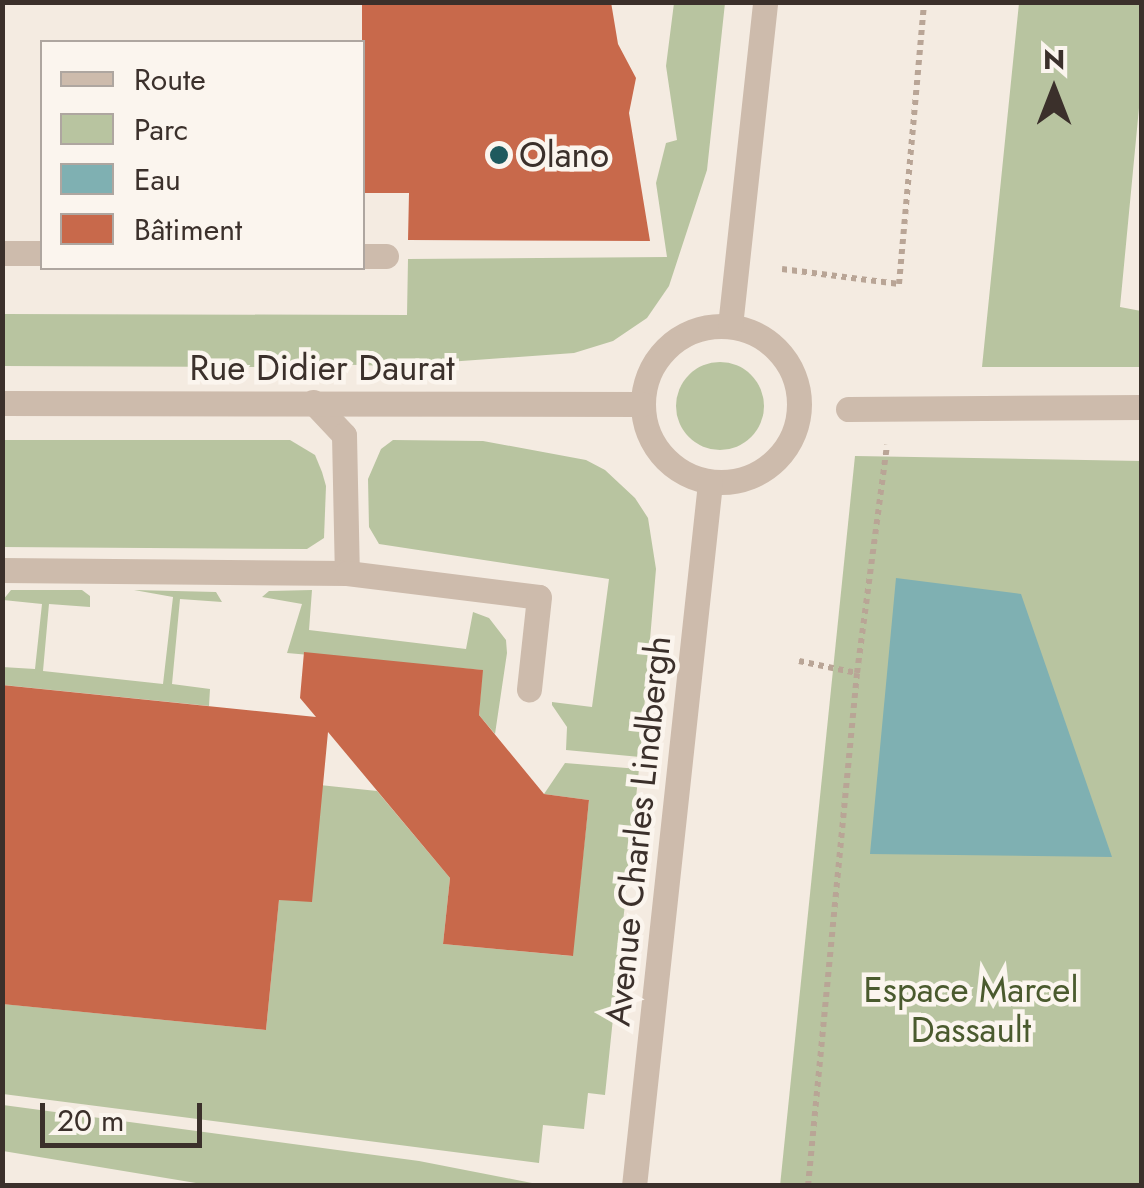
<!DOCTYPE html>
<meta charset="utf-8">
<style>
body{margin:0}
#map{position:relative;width:1144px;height:1188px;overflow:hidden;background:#f4ebe1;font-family:Jost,sans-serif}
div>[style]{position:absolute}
.green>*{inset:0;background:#b8c4a0}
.round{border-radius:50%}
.water>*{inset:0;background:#7fb0b2}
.building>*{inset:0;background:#c8694b}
.path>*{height:6px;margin-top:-3px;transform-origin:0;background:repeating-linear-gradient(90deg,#b9a596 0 5px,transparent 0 10px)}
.service>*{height:25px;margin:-12.5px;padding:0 12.5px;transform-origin:12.5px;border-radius:12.5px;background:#cdbbac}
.minor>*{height:25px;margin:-12.5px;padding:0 12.5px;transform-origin:12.5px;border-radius:12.5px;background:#cdbbac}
.minor>.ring{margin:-12.5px;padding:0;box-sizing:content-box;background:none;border:25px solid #cdbbac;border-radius:50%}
.dots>*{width:28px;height:28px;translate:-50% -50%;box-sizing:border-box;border:5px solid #fbf5ee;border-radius:50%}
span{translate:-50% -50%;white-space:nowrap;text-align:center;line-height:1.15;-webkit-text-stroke:9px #fbf5ee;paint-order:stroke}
.poi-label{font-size:35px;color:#3b302b}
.left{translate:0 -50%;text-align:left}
.street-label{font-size:35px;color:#3b302b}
.park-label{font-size:35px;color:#4a5a2e}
.frame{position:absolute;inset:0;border:5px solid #3b302b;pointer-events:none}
.legend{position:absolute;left:40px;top:40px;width:325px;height:230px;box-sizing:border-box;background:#fbf5ee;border:2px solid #aea6a0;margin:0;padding:12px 18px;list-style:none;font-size:30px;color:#3b302b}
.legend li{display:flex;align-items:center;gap:20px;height:50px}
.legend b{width:50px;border:2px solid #aea6a0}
.north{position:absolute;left:1004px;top:40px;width:100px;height:100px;-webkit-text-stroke:8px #fbf5ee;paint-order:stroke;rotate:0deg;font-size:28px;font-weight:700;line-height:40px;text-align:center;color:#3b302b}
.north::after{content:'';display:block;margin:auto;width:35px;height:45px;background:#3b302b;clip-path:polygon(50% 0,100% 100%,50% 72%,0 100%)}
.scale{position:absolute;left:40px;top:1103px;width:162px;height:45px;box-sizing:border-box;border:5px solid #3b302b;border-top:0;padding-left:12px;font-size:30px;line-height:35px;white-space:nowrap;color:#3b302b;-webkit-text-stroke:8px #fbf5ee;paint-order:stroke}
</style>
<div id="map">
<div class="green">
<i style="clip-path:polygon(674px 3px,725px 3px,707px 170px,669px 286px,647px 318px,613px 341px,574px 353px,392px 366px,258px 362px,257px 367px,3px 366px,3px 314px,407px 315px,408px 259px,667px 257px,656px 183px,666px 143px,677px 140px,666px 66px)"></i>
<i style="clip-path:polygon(1019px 3px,1141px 3px,1141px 87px,1120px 307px,1141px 311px,1141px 367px,982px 367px)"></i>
<i class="round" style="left:676px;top:362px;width:88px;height:88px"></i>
<i style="clip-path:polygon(3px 440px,290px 440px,315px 455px,322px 472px,326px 486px,324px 538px,307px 549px,3px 547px)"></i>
<i style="clip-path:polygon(393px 440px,483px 441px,586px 460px,605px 470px,635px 498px,648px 518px,656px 569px,640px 757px,566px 750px,567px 727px,552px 705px,552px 702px,592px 707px,609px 579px,379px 544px,369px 527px,368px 479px,381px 449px)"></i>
<i style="clip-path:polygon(855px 456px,1141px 461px,1141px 1185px,780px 1186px)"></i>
<i style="clip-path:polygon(11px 590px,82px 590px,90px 596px,90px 607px,49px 604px,43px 671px,163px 684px,173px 597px,134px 590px,216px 592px,222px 602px,180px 599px,172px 684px,210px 689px,209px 706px,3px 685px,2px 667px,35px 669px,42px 604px,3px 600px)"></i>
<i style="clip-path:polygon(312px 590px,309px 630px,466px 649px,473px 612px,489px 618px,506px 640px,507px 653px,495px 734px,479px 715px,482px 670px,287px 653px,302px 604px,262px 597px,269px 591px)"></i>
<i style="clip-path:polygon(565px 763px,639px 769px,605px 1095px,588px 1093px,584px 1129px,543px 1125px,539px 1163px,3px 1094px,3px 1004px,266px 1030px,279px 899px,312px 901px,291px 782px,377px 791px,450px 878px,443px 944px,572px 956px,589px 800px,544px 794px)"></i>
<i style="clip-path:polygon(3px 1105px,419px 1161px,542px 1185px,208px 1185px,3px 1151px)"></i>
</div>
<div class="water">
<i style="clip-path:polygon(896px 578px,1021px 594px,1112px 857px,870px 854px)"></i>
</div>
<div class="building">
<i style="clip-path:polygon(362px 2px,611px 2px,618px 44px,636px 78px,629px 113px,650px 241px,408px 240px,409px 193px,362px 193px)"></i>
<i style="clip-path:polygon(304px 652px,483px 670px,479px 715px,544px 794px,589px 800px,573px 956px,443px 944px,450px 878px,328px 732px,312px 902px,279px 900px,266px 1030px,2px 1004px,2px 685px,316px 717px,300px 698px)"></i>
</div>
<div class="path">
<i style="left:782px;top:269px;width:118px;rotate:7.3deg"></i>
<i style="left:899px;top:284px;width:283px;rotate:-84.9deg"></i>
<i style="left:799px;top:661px;width:59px;rotate:11.7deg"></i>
<i style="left:808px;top:1186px;width:515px;rotate:-84.54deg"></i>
<i style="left:857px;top:673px;width:230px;rotate:-82.5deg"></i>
</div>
<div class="service">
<i style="left:2px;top:253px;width:40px"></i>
<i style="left:362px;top:256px;width:24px"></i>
<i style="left:313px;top:402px;width:45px;rotate:46.8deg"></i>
<i style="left:344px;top:435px;width:138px;rotate:88.8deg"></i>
<i style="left:848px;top:409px;width:294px;rotate:-0.4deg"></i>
<i style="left:2px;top:570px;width:345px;rotate:0.5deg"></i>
<i style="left:347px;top:573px;width:193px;rotate:7.1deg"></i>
<i style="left:539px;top:597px;width:93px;rotate:96.2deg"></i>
</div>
<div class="minor">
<i class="ring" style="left:643px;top:326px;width:131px;height:131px"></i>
<i style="left:730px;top:326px;width:326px;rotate:-83.8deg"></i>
<i style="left:2px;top:403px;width:640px;rotate:0.09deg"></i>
<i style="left:634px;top:1186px;width:707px;rotate:-83.83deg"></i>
</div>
<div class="dots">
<i style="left:499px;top:155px;background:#1f5a5e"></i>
</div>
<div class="poi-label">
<span class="left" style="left:519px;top:155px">Olano</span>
</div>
<div class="street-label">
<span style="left:322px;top:368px">Rue Didier Daurat</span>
<span style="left:638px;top:831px;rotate:-84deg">Avenue Charles Lindbergh</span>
</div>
<div class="park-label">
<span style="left:971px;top:1010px">Espace Marcel<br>Dassault</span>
</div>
<div class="frame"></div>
<ul class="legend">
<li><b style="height:12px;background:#cdbbac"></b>Route</li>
<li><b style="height:28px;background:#b8c4a0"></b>Parc</li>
<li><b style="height:28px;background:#7fb0b2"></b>Eau</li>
<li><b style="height:28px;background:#c8694b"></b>Bâtiment</li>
</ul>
<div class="north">N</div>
<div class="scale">20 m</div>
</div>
